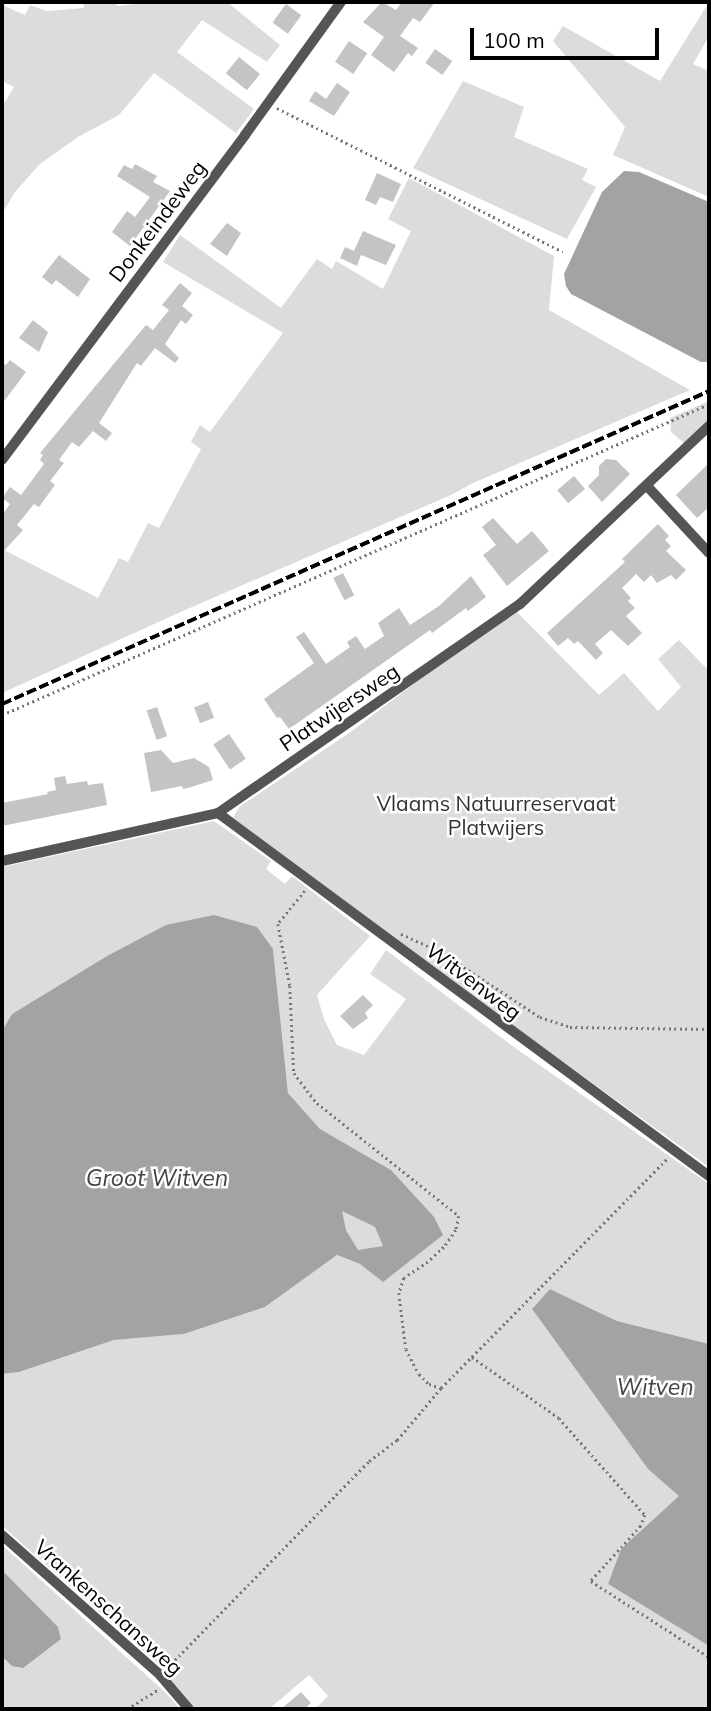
<!DOCTYPE html>
<style>
body{margin:0}
#map{position:relative;width:711px;height:1711px;overflow:hidden;background:#fff;font-family:Mulish,sans-serif}
div>[style]{position:absolute}
.green>*{inset:0;background:#dcdcdc}
.water>*{inset:0;background:#a3a3a3}
.building>*{inset:0;background:#c4c4c4;transform-origin:0 0}
.path>*{height:2.5px;margin-top:-1.25px;transform-origin:0;background:repeating-linear-gradient(90deg,#777 0 2px,transparent 0 5.5px)}
.street>*{height:10px;margin:-5px;padding:0 5px;transform-origin:5px;border-radius:5px;background:#555}
.rail>*{height:3.5px;margin-top:-1.75px;transform-origin:0;background:repeating-linear-gradient(90deg,#000 0 10px,transparent 0 13.5px)}
span{translate:-50% -50%;white-space:nowrap;text-align:center;line-height:1.15;-webkit-text-stroke:5px #fff;paint-order:stroke}
.street-label{font-size:21px;color:#000}
.park-label{font-size:21px;color:#333}
.water-label{font-size:23px;color:#444;font-style:italic}
.frame{position:absolute;inset:0;border:4px solid #000;pointer-events:none}
.scale{position:absolute;left:470px;top:28px;width:189px;height:32px;box-sizing:border-box;border:4px solid #000;border-top:0;padding-left:9px;font-size:21px;line-height:24px;white-space:nowrap;color:#000;-webkit-text-stroke:5px #fff;paint-order:stroke}
</style>
<div id="map">
<div class="green">
<i style="clip-path:polygon(83px 2px,116px 2px,117px 6px,157px 2px,227px 2px,280px 45px,267px 62px,202px 20px,177px 52px,254px 109px,236px 133px,154px 73px,119px 115px,78px 137px,40px 164px,15px 192px,2px 214px,2px 101px,5px 102px,14px 87px,2px 81px,2px 5px,25px 15px,30px 5px,47px 11px,84px 8px)"></i>
<i style="clip-path:polygon(709px 2px,709px 36px,693px 64px,709px 71px,709px 197px,613px 155px,625px 127px,553px 41px,563px 26px,660px 81px)"></i>
<i style="clip-path:polygon(463px 81px,524px 107px,514px 137px,588px 169px,582px 180px,596px 187px,567px 239px,413px 168px)"></i>
<i style="clip-path:polygon(409px 178px,554px 256px,549px 310px,690px 390px,473px 483px,451px 495px,185px 610px,2px 693px,2px 549px,98px 598px,119px 558px,128px 562px,148px 523px,159px 528px,201px 449px,191px 442px,200px 425px,210px 432px,283px 333px,163px 262px,180px 235px,281px 308px,317px 259px,332px 269px,336px 261px,383px 289px,411px 231px,388px 219px)"></i>
<i style="clip-path:polygon(709px 401px,709px 419px,685px 444px,671px 432px,670px 418px)"></i>
<i style="clip-path:polygon(513px 608px,599px 695px,624px 673px,658px 711px,681px 687px,658px 659px,679px 640px,709px 671px,709px 1167px,397px 942px,233px 818px,239px 807px,352px 731px)"></i>
<i style="clip-path:polygon(214px 821px,271px 861px,266px 869px,285px 884px,292px 876px,370px 936px,317px 995px,324px 1019px,337px 1045px,364px 1055px,406px 999px,370px 974px,386px 950px,511px 1045px,709px 1184px,709px 1344px,617px 1321px,550px 1289px,532px 1309px,648px 1469px,680px 1496px,621px 1549px,608px 1584px,709px 1646px,709px 1709px,319px 1709px,317px 1707px,328px 1696px,309px 1675px,269px 1709px,196px 1709px,155px 1661px,2px 1526px,2px 1374px,19px 1372px,114px 1340px,184px 1334px,265px 1307px,337px 1255px,360px 1264px,383px 1281px,391px 1170px,320px 1129px,288px 1093px,273px 949px,107px 956px,12px 1014px,2px 1031px,2px 867px)"></i>
<i style="clip-path:polygon(341px 1210px,375px 1227px,384px 1246px,358px 1251px,346px 1230px)"></i>
<i style="clip-path:polygon(2px 1545px,165px 1692px,180px 1709px,2px 1709px,2px 1658px,12px 1666px,61px 1639px,58px 1627px,2px 1570px)"></i>
</div>
<div class="water">
<i style="clip-path:polygon(624px 171px,639px 172px,709px 202px,709px 362px,701px 362px,571px 294px,566px 286px,564px 274px,602px 192px)"></i>
<i style="clip-path:polygon(evenodd,214px 915px,257px 927px,273px 949px,288px 1093px,320px 1129px,391px 1170px,434px 1217px,443px 1235px,383px 1282px,360px 1264px,337px 1255px,265px 1307px,184px 1334px,114px 1340px,19px 1372px,2px 1374px,2px 1031px,12px 1014px,107px 956px,166px 925px,214px 915px,342px 1211px,375px 1227px,383px 1246px,358px 1250px,346px 1230px,342px 1211px)"></i>
<i style="clip-path:polygon(550px 1289px,617px 1321px,709px 1344px,709px 1646px,608px 1584px,621px 1549px,679px 1496px,648px 1469px,532px 1309px)"></i>
<i style="clip-path:polygon(2px 1570px,58px 1627px,61px 1639px,23px 1668px,12px 1666px,2px 1657px)"></i>
</div>
<div class="building">
<i style="clip-path:polygon(382px 2px,396px 10px,402px 2px,435px 2px,420px 22px,413px 18px,400px 36px,418px 48px,412px 56px,408px 53px,394px 72px,371px 55px,384px 37px,363px 22px)"></i>
<i style="left:286px;top:4px;width:19px;height:23px;rotate:36deg"></i>
<i style="left:349px;top:41px;width:22px;height:25px;rotate:34deg"></i>
<i style="left:435px;top:49px;width:21px;height:17px;rotate:35deg"></i>
<i style="left:239px;top:57px;width:27px;height:21px;rotate:39deg"></i>
<i style="clip-path:polygon(337px 83px,350px 92px,334px 116px,309px 101px,315px 91px,326px 99px)"></i>
<i style="clip-path:polygon(135px 164px,157px 176px,153px 182px,170px 191px,130px 246px,112px 232px,127px 211px,135px 217px,150px 197px,117px 176px,124px 165px,132px 169px)"></i>
<i style="clip-path:polygon(377px 173px,401px 184px,393px 202px,380px 197px,376px 205px,365px 200px)"></i>
<i style="clip-path:polygon(227px 223px,241px 233px,227px 256px,210px 244px)"></i>
<i style="clip-path:polygon(363px 231px,396px 245px,386px 265px,361px 255px,357px 266px,340px 258px,345px 247px,354px 251px)"></i>
<i style="clip-path:polygon(59px 255px,90px 279px,78px 297px,56px 280px,52px 285px,42px 277px)"></i>
<i style="clip-path:polygon(180px 283px,192px 293px,182px 306px,193px 315px,186px 324px,181px 320px,165px 344px,179px 358px,175px 363px,155px 348px,141px 366px,137px 363px,99px 423px,112px 433px,106px 441px,93px 431px,79px 447px,72px 442px,59px 460px,64px 463px,50px 481px,55px 485px,39px 507px,34px 504px,17px 525px,23px 530px,2px 553px,2px 515px,10px 504px,2px 498px,10px 487px,21px 495px,44px 464px,40px 460px,43px 455px,40px 453px,146px 325px,153px 330px,169px 310px,162px 305px)"></i>
<i style="clip-path:polygon(33px 320px,48px 332px,39px 352px,19px 338px)"></i>
<i style="clip-path:polygon(10px 360px,26px 372px,2px 404px,2px 362px,6px 365px)"></i>
<i style="clip-path:polygon(606px 459px,616px 460px,630px 474px,602px 502px,588px 486px,599px 475px,599px 466px)"></i>
<i style="clip-path:polygon(709px 463px,709px 507px,697px 518px,676px 495px)"></i>
<i style="left:574px;top:476px;width:17px;height:22px;rotate:50deg"></i>
<i style="clip-path:polygon(493px 518px,517px 544px,532px 531px,549px 551px,507px 586px,483px 555px,496px 545px,482px 527px)"></i>
<i style="clip-path:polygon(658px 524px,669px 536px,665px 540px,671px 546px,666px 551px,686px 570px,676px 580px,671px 575px,657px 583px,651px 575px,644px 582px,636px 574px,622px 588px,631px 598px,628px 601px,635px 608px,626px 616px,642px 633px,628px 646px,611px 630px,595px 644px,603px 653px,596px 660px,578px 641px,574px 644px,568px 638px,558px 646px,547px 633px,625px 562px,622px 559px)"></i>
<i style="left:343px;top:573px;width:25px;height:11px;rotate:63deg"></i>
<i style="clip-path:polygon(471px 576px,486px 597px,468px 611px,466px 608px,432px 633px,430px 630px,289px 729px,280px 717px,277px 718px,264px 699px,314px 663px,296px 637px,304px 632px,326px 664px,350px 647px,347px 642px,356px 636px,365px 649px,384px 636px,378px 623px,399px 608px,410px 625px,439px 606px)"></i>
<i style="left:208px;top:702px;width:17px;height:15px;rotate:69deg"></i>
<i style="left:157px;top:707px;width:31px;height:11px;rotate:71deg"></i>
<i style="left:229px;top:734px;width:30px;height:19px;rotate:56deg"></i>
<i style="clip-path:polygon(161px 750px,173px 763px,194px 758px,209px 767px,213px 780px,188px 788px,183px 789px,182px 786px,151px 792px,144px 753px)"></i>
<i style="clip-path:polygon(65px 776px,67px 784px,87px 781px,88px 785px,103px 783px,107px 805px,2px 826px,2px 803px,48px 794px,47px 792px,56px 790px,54px 778px)"></i>
<i style="clip-path:polygon(363px 995px,373px 1005px,365px 1013px,368px 1018px,353px 1029px,340px 1016px)"></i>
<i style="clip-path:polygon(301px 1692px,311px 1703px,304px 1709px,281px 1709px)"></i>
</div>
<div class="path">
<i style="left:277px;top:108px;width:320px;rotate:26.7deg"></i>
<i style="left:2px;top:715px;width:772px;rotate:-23.74deg"></i>
<i style="left:305px;top:891px;width:43px;rotate:129.3deg"></i>
<i style="left:278px;top:924px;width:63px;rotate:79deg"></i>
<i style="left:290px;top:986px;width:87px;rotate:87.4deg"></i>
<i style="left:294px;top:1073px;width:38px;rotate:53deg"></i>
<i style="left:317px;top:1103px;width:181px;rotate:38.5deg"></i>
<i style="left:459px;top:1216px;width:14px;rotate:102deg"></i>
<i style="left:456px;top:1230px;width:21px;rotate:125deg"></i>
<i style="left:444px;top:1247px;width:22px;rotate:137deg"></i>
<i style="left:428px;top:1262px;width:29px;rotate:146deg"></i>
<i style="left:404px;top:1278px;width:16px;rotate:108deg"></i>
<i style="left:399px;top:1293px;width:56px;rotate:82.9deg"></i>
<i style="left:406px;top:1349px;width:28px;rotate:63deg"></i>
<i style="left:419px;top:1374px;width:14px;rotate:45deg"></i>
<i style="left:429px;top:1384px;width:13px;rotate:18deg"></i>
<i style="left:401px;top:934px;width:44px;rotate:24.2deg"></i>
<i style="left:441px;top:952px;width:118px;rotate:33.3deg"></i>
<i style="left:540px;top:1017px;width:32px;rotate:18deg"></i>
<i style="left:570px;top:1027px;width:139px;rotate:0.8deg"></i>
<i style="left:463px;top:983px;width:14px;rotate:-54deg"></i>
<i style="left:472px;top:1357px;width:106px;rotate:35deg"></i>
<i style="left:559px;top:1418px;width:130px;rotate:48.4deg"></i>
<i style="left:645px;top:1515px;width:12px;rotate:110deg"></i>
<i style="left:641px;top:1526px;width:74px;rotate:132.3deg"></i>
<i style="left:591px;top:1581px;width:140px;rotate:32.8deg"></i>
<i style="left:167px;top:1668px;width:289px;rotate:-45.7deg"></i>
<i style="left:369px;top:1461px;width:35px;rotate:-37deg"></i>
<i style="left:397px;top:1440px;width:68px;rotate:-49.8deg"></i>
<i style="left:441px;top:1388px;width:322px;rotate:-45.4deg"></i>
<i style="left:127px;top:1709px;width:38px;rotate:-32deg"></i>
</div>
<div class="street">
<i style="left:2px;top:460px;width:406px;rotate:-53.2deg"></i>
<i style="left:245px;top:135px;width:164px;rotate:-54.2deg"></i>
<i style="left:647px;top:486px;width:91px;rotate:47.2deg"></i>
<i style="left:218px;top:813px;width:611px;rotate:36.48deg"></i>
<i style="left:2px;top:861px;width:221px;rotate:-12.5deg"></i>
<i style="left:218px;top:813px;width:367px;rotate:-34.7deg"></i>
<i style="left:520px;top:604px;width:260px;rotate:-43.3deg"></i>
<i style="left:2px;top:1535px;width:211px;rotate:41.5deg"></i>
<i style="left:160px;top:1675px;width:45px;rotate:49.5deg"></i>
</div>
<div class="rail">
<i style="left:2px;top:704px;width:773px;rotate:-23.88deg"></i>
</div>
<div class="street-label">
<span style="left:157px;top:221px;rotate:-53deg">Donkeindeweg</span>
<span style="left:339px;top:707px;rotate:-34deg">Platwijersweg</span>
<span style="left:474px;top:981px;rotate:37deg">Witvenweg</span>
<span style="left:109px;top:1607px;rotate:42deg">Vrankenschansweg</span>
</div>
<div class="park-label">
<span style="left:496px;top:815px">Vlaams Natuurreservaat<br>Platwijers</span>
</div>
<div class="water-label">
<span style="left:157px;top:1178px">Groot Witven</span>
<span style="left:655px;top:1387px">Witven</span>
</div>
<div class="frame"></div>
<div class="scale">100 m</div>
</div>
